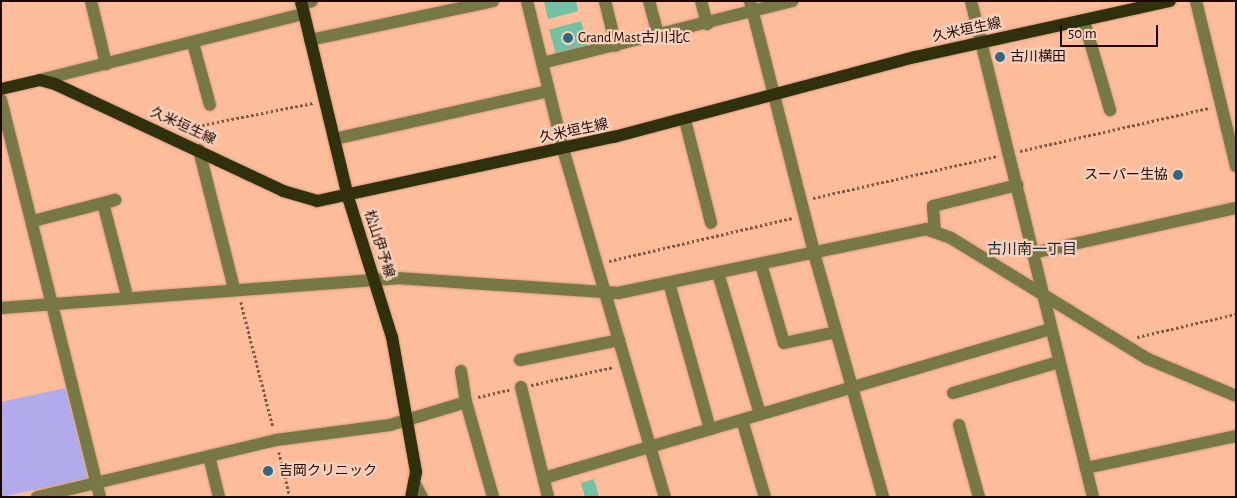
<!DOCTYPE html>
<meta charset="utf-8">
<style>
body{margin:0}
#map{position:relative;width:1237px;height:498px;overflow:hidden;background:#fdbc9a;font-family:"Alegreya Sans","Noto Sans JP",sans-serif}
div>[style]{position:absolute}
.green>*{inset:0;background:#b2abeb}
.building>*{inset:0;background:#72c1a5;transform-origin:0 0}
.path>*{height:2.5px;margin-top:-1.25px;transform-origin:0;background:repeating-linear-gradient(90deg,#825946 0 2.5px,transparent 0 5px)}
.roads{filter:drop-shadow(0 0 1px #d59c7e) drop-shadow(0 0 1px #d59c7e)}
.minor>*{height:12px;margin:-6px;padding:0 6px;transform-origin:6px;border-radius:6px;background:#777846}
.major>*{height:12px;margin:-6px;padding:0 6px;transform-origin:6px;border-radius:6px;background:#30300d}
.dots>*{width:14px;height:14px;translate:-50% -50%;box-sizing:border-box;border:2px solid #f8d0bb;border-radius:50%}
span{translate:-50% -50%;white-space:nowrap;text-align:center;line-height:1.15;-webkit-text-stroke:4.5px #f8d0bb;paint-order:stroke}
.street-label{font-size:14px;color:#1d0800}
.poi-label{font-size:14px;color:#1d0800}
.left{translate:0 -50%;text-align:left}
.right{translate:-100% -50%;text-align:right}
.neighbourhood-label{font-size:15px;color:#122d3a}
.frame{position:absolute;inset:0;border:2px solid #1d0800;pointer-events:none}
.scale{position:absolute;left:1060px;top:25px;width:98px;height:22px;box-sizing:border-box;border:2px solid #1d0800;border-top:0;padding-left:6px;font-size:15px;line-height:18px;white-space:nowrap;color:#1d0800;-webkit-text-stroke:4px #f8d0bb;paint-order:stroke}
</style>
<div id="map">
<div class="green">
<i style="clip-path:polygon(65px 388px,88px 478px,1px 497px,1px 402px)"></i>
</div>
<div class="building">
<i style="clip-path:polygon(544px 1px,576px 1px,578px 11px,548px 19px)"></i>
<i style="left:581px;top:21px;width:27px;height:33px;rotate:75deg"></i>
<i style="clip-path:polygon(594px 479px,599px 497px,585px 497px,581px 483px)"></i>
</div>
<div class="path">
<i style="left:202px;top:125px;width:113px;rotate:-11.2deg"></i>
<i style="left:1020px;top:151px;width:195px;rotate:-12.8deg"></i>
<i style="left:813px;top:198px;width:190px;rotate:-12.8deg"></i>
<i style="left:609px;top:261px;width:189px;rotate:-13.2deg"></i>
<i style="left:241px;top:302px;width:129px;rotate:75.6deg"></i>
<i style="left:1137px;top:337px;width:102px;rotate:-13.1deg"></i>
<i style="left:531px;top:385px;width:85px;rotate:-12.2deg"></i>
<i style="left:478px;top:397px;width:32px;rotate:-13deg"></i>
<i style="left:279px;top:452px;width:46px;rotate:76.3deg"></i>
</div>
<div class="roads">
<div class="minor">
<i style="left:91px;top:1px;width:65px;rotate:76.6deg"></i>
<i style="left:527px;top:1px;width:152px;rotate:76.3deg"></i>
<i style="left:563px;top:149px;width:363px;rotate:73.7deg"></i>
<i style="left:605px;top:1px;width:46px;rotate:76.3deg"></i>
<i style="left:649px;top:1px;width:35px;rotate:75deg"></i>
<i style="left:701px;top:1px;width:24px;rotate:75deg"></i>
<i style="left:750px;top:1px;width:260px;rotate:75.7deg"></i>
<i style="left:814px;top:253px;width:254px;rotate:74.2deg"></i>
<i style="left:971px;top:1px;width:511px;rotate:76.18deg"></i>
<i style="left:1196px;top:1px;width:170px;rotate:76.4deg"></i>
<i style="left:301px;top:4px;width:11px;rotate:-15deg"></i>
<i style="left:1084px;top:21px;width:93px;rotate:73.7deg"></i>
<i style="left:310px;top:40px;width:187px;rotate:-12deg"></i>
<i style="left:193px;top:43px;width:64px;rotate:74.7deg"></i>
<i style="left:542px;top:63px;width:258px;rotate:-13.9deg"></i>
<i style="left:40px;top:80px;width:271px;rotate:-14.1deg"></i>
<i style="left:1px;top:100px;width:409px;rotate:76deg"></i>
<i style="left:685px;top:120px;width:106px;rotate:75.8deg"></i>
<i style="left:334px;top:139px;width:220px;rotate:-12.6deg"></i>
<i style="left:199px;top:150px;width:142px;rotate:75.8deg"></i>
<i style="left:103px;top:203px;width:96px;rotate:75.5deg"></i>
<i style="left:33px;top:221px;width:85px;rotate:-14.4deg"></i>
<i style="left:935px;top:231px;width:25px;rotate:-95deg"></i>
<i style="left:933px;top:206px;width:87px;rotate:-14deg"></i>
<i style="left:1033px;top:253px;width:208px;rotate:-12.5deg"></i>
<i style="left:761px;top:264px;width:82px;rotate:73.8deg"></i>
<i style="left:784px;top:343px;width:53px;rotate:-11.9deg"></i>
<i style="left:718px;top:273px;width:147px;rotate:73.4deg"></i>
<i style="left:669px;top:283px;width:152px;rotate:74.3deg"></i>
<i style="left:1px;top:308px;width:397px;rotate:-4.3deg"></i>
<i style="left:397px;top:278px;width:222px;rotate:3.9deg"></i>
<i style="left:618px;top:293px;width:315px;rotate:-11.7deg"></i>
<i style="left:926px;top:229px;width:27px;rotate:20deg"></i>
<i style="left:951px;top:238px;width:231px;rotate:31.6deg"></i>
<i style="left:1148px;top:359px;width:95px;rotate:22.8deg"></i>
<i style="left:520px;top:360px;width:101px;rotate:-11.4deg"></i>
<i style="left:461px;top:371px;width:31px;rotate:81deg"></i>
<i style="left:521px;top:387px;width:113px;rotate:76.2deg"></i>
<i style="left:953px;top:393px;width:110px;rotate:-16.3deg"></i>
<i style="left:742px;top:420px;width:80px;rotate:73.4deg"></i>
<i style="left:959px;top:425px;width:75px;rotate:74.5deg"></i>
<i style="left:209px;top:456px;width:42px;rotate:76.3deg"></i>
<i style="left:1086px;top:468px;width:153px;rotate:-12deg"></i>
<i style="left:544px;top:478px;width:528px;rotate:-16.38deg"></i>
<i style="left:415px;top:484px;width:15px;rotate:62deg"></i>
<i style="left:37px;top:497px;width:246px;rotate:-13.4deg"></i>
<i style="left:276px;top:440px;width:115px;rotate:-7.5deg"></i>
<i style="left:390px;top:425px;width:79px;rotate:-16.8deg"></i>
<i style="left:466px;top:402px;width:99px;rotate:74.1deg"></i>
</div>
<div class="major">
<i style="left:301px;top:1px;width:202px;rotate:76.5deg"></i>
<i style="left:348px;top:197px;width:147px;rotate:72.6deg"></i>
<i style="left:392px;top:337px;width:137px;rotate:79.9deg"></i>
<i style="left:416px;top:472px;width:25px;rotate:101deg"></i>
<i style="left:1px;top:89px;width:40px;rotate:-13deg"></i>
<i style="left:40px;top:80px;width:16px;rotate:15deg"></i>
<i style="left:55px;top:84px;width:252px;rotate:25.1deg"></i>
<i style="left:283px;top:191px;width:35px;rotate:16deg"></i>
<i style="left:317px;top:201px;width:304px;rotate:-12.2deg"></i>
<i style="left:614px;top:137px;width:311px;rotate:-14.9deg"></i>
<i style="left:915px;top:57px;width:261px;rotate:-12.4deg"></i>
</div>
</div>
<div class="dots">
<i style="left:568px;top:38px;background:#2e6881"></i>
<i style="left:1000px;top:57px;background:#2e6881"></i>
<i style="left:1178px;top:175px;background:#2e6881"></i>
<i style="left:268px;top:471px;background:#2e6881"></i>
</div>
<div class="street-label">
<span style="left:967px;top:30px;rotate:-12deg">久米垣生線</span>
<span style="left:183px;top:126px;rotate:25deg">久米垣生線</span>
<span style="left:574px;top:131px;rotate:-12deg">久米垣生線</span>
<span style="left:379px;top:244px;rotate:72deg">松山伊予線</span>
</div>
<div class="poi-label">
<span class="left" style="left:578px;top:38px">Grand Mast古川北C</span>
<span class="left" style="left:1010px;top:57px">古川横田</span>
<span class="right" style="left:1168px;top:175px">スーパー生協</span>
<span class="left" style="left:279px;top:471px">吉岡クリニック</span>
</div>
<div class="neighbourhood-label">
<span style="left:1032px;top:250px">古川南一丁目</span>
</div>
<div class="frame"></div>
<div class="scale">50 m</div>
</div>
